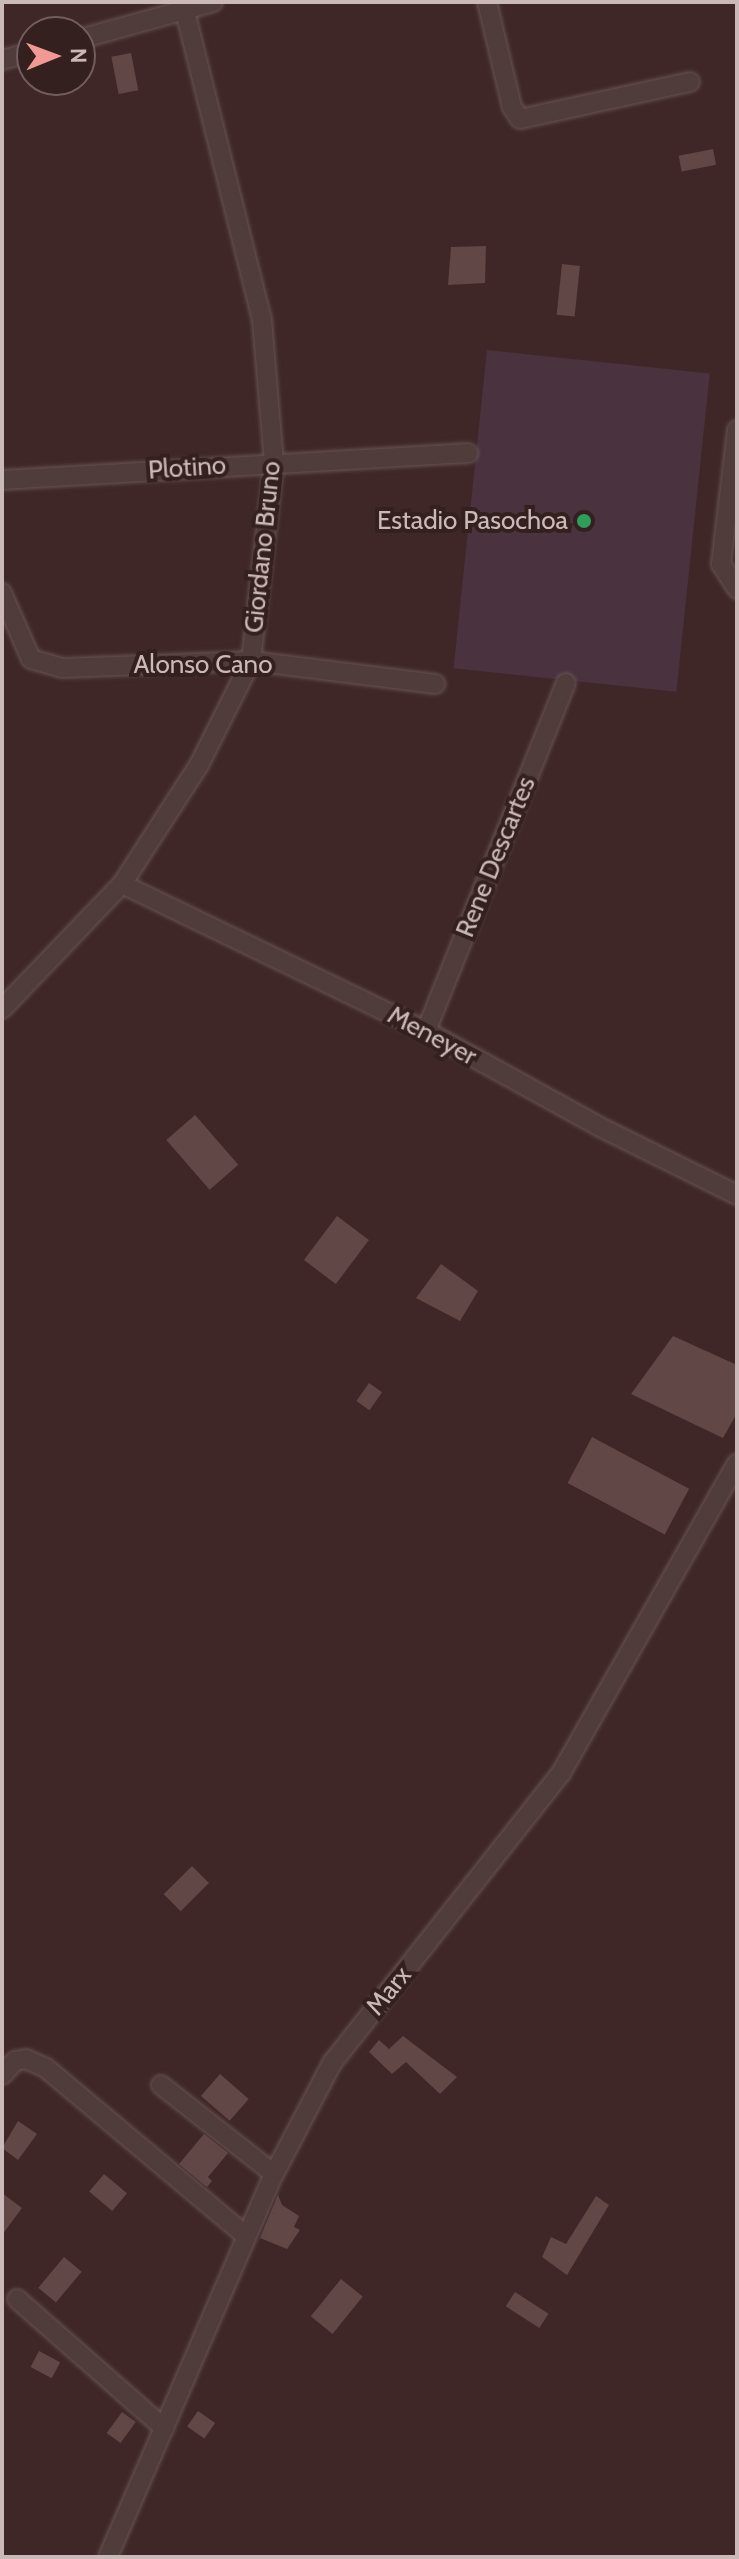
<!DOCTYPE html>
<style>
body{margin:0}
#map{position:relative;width:739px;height:2559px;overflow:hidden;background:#402727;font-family:Cabin,sans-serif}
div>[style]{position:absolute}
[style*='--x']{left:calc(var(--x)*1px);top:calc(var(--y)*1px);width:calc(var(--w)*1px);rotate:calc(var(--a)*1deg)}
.green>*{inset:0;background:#4a323f;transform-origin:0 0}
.building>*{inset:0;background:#614746;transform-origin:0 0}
.roads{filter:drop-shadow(0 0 2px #675453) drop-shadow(0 0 2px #675453)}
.street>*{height:18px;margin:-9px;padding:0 9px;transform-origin:9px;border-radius:9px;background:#503c3b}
.dots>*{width:22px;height:22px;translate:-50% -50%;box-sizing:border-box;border:4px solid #352020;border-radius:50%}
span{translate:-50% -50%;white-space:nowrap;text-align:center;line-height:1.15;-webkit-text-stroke:8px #352020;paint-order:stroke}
.street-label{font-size:26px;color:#cab9b8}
.poi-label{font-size:26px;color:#cab9b8}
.right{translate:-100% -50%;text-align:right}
.frame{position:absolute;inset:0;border:4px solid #cab9b8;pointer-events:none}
.north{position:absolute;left:16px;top:16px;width:80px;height:80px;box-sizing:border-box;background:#352020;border:2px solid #715d5d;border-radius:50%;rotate:89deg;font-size:22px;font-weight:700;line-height:32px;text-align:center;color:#cab9b8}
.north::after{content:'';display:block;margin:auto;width:28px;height:36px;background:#f39993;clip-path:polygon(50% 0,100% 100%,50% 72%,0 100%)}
</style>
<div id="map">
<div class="green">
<div style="left:487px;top:350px;width:224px;height:320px;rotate:6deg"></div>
</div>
<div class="building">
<div style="left:131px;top:53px;width:38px;height:20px;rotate:79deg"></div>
<div style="left:713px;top:149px;width:16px;height:35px;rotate:79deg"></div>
<div style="clip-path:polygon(486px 246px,485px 283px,448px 285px,451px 247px)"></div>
<div style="left:562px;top:264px;width:18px;height:51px;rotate:6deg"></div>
<div style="left:195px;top:1115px;width:66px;height:38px;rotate:49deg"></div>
<div style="left:337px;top:1216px;width:40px;height:55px;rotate:37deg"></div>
<div style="clip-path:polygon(441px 1264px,478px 1291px,460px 1321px,416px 1298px)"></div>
<div style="clip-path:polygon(673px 1336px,737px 1365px,737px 1413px,723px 1438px,631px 1394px)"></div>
<div style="left:369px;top:1383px;width:16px;height:22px;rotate:35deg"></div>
<div style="left:592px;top:1437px;width:110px;height:52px;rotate:28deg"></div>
<div style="left:192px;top:1866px;width:24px;height:40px;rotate:45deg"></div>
<div style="clip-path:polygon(403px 2036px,457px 2077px,440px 2094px,406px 2062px,392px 2074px,369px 2052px,379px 2040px,389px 2049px)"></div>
<div style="left:220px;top:2074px;width:38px;height:29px;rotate:41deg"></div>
<div style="clip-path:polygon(18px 2121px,37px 2134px,18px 2160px,2px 2148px)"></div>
<div style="clip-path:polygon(204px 2134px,228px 2153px,208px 2177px,212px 2181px,207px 2187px,179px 2164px)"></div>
<div style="left:104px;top:2174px;width:30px;height:23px;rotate:40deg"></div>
<div style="clip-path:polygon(2px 2193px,22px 2208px,2px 2235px)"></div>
<div style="clip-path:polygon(278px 2195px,282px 2205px,299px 2216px,294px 2227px,300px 2230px,287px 2249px,260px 2238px)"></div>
<div style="clip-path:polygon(596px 2196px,609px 2205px,567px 2275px,542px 2257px,551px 2237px,566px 2244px)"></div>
<div style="left:64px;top:2257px;width:23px;height:40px;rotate:40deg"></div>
<div style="left:341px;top:2279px;width:28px;height:48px;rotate:39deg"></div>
<div style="left:515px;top:2292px;width:40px;height:17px;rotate:33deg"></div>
<div style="left:39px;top:2351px;width:24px;height:18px;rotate:28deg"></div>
<div style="left:198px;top:2411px;width:21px;height:19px;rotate:35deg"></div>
<div style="left:122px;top:2412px;width:17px;height:26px;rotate:36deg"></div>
</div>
<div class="roads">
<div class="street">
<div style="--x:487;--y:2;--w:108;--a:76.6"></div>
<div style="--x:512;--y:107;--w:14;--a:56"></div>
<div style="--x:520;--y:119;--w:174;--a:-12.3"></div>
<div style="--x:80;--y:39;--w:138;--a:-15.5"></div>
<div style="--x:2;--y:60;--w:31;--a:-15"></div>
<div style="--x:737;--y:430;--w:135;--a:96.8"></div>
<div style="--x:721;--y:564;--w:30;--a:57"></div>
<div style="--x:2;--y:480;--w:467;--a:-3.3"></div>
<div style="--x:2;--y:593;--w:72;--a:66.3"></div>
<div style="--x:31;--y:659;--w:32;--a:16"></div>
<div style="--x:62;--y:668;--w:189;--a:-2.1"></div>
<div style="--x:251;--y:661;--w:186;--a:7.1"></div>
<div style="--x:122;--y:884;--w:338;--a:25.8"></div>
<div style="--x:426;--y:1031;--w:196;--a:28.9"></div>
<div style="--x:598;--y:1126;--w:155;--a:26.4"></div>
<div style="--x:2;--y:1009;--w:173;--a:-46.2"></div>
<div style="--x:122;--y:884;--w:142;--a:-57.1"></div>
<div style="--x:199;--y:765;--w:116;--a:-63.4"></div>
<div style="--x:251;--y:661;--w:199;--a:-83.4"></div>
<div style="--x:274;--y:463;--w:144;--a:-94.8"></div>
<div style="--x:262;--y:320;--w:318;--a:-104"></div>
<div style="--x:426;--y:1031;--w:375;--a:-68.1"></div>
<div style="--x:2;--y:2075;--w:19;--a:-47"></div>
<div style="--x:15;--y:2061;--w:11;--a:-10"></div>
<div style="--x:26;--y:2059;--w:22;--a:24"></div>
<div style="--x:46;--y:2068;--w:261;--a:40"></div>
<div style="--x:161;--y:2085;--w:144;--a:38.2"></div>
<div style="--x:17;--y:2299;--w:196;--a:41.3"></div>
<div style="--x:108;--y:2557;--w:417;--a:-66.6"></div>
<div style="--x:274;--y:2174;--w:125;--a:-62.4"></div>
<div style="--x:332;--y:2063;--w:370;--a:-51.7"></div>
<div style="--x:561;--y:1773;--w:356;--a:-60.4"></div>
</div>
</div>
<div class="dots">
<div style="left:584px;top:521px;background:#2e9e5b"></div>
</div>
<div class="street-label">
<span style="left:187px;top:468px;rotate:-4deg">Plotino</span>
<span style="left:263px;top:547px;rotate:-84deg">Giordano Bruno</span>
<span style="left:203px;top:665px">Alonso Cano</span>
<span style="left:496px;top:857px;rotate:-68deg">Rene Descartes</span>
<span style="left:432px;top:1036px;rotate:28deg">Meneyer</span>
<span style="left:389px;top:1991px;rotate:-51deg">Marx</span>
</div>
<div class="poi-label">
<span class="right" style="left:568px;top:521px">Estadio Pasochoa</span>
</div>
<div class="frame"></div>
<div class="north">N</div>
</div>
